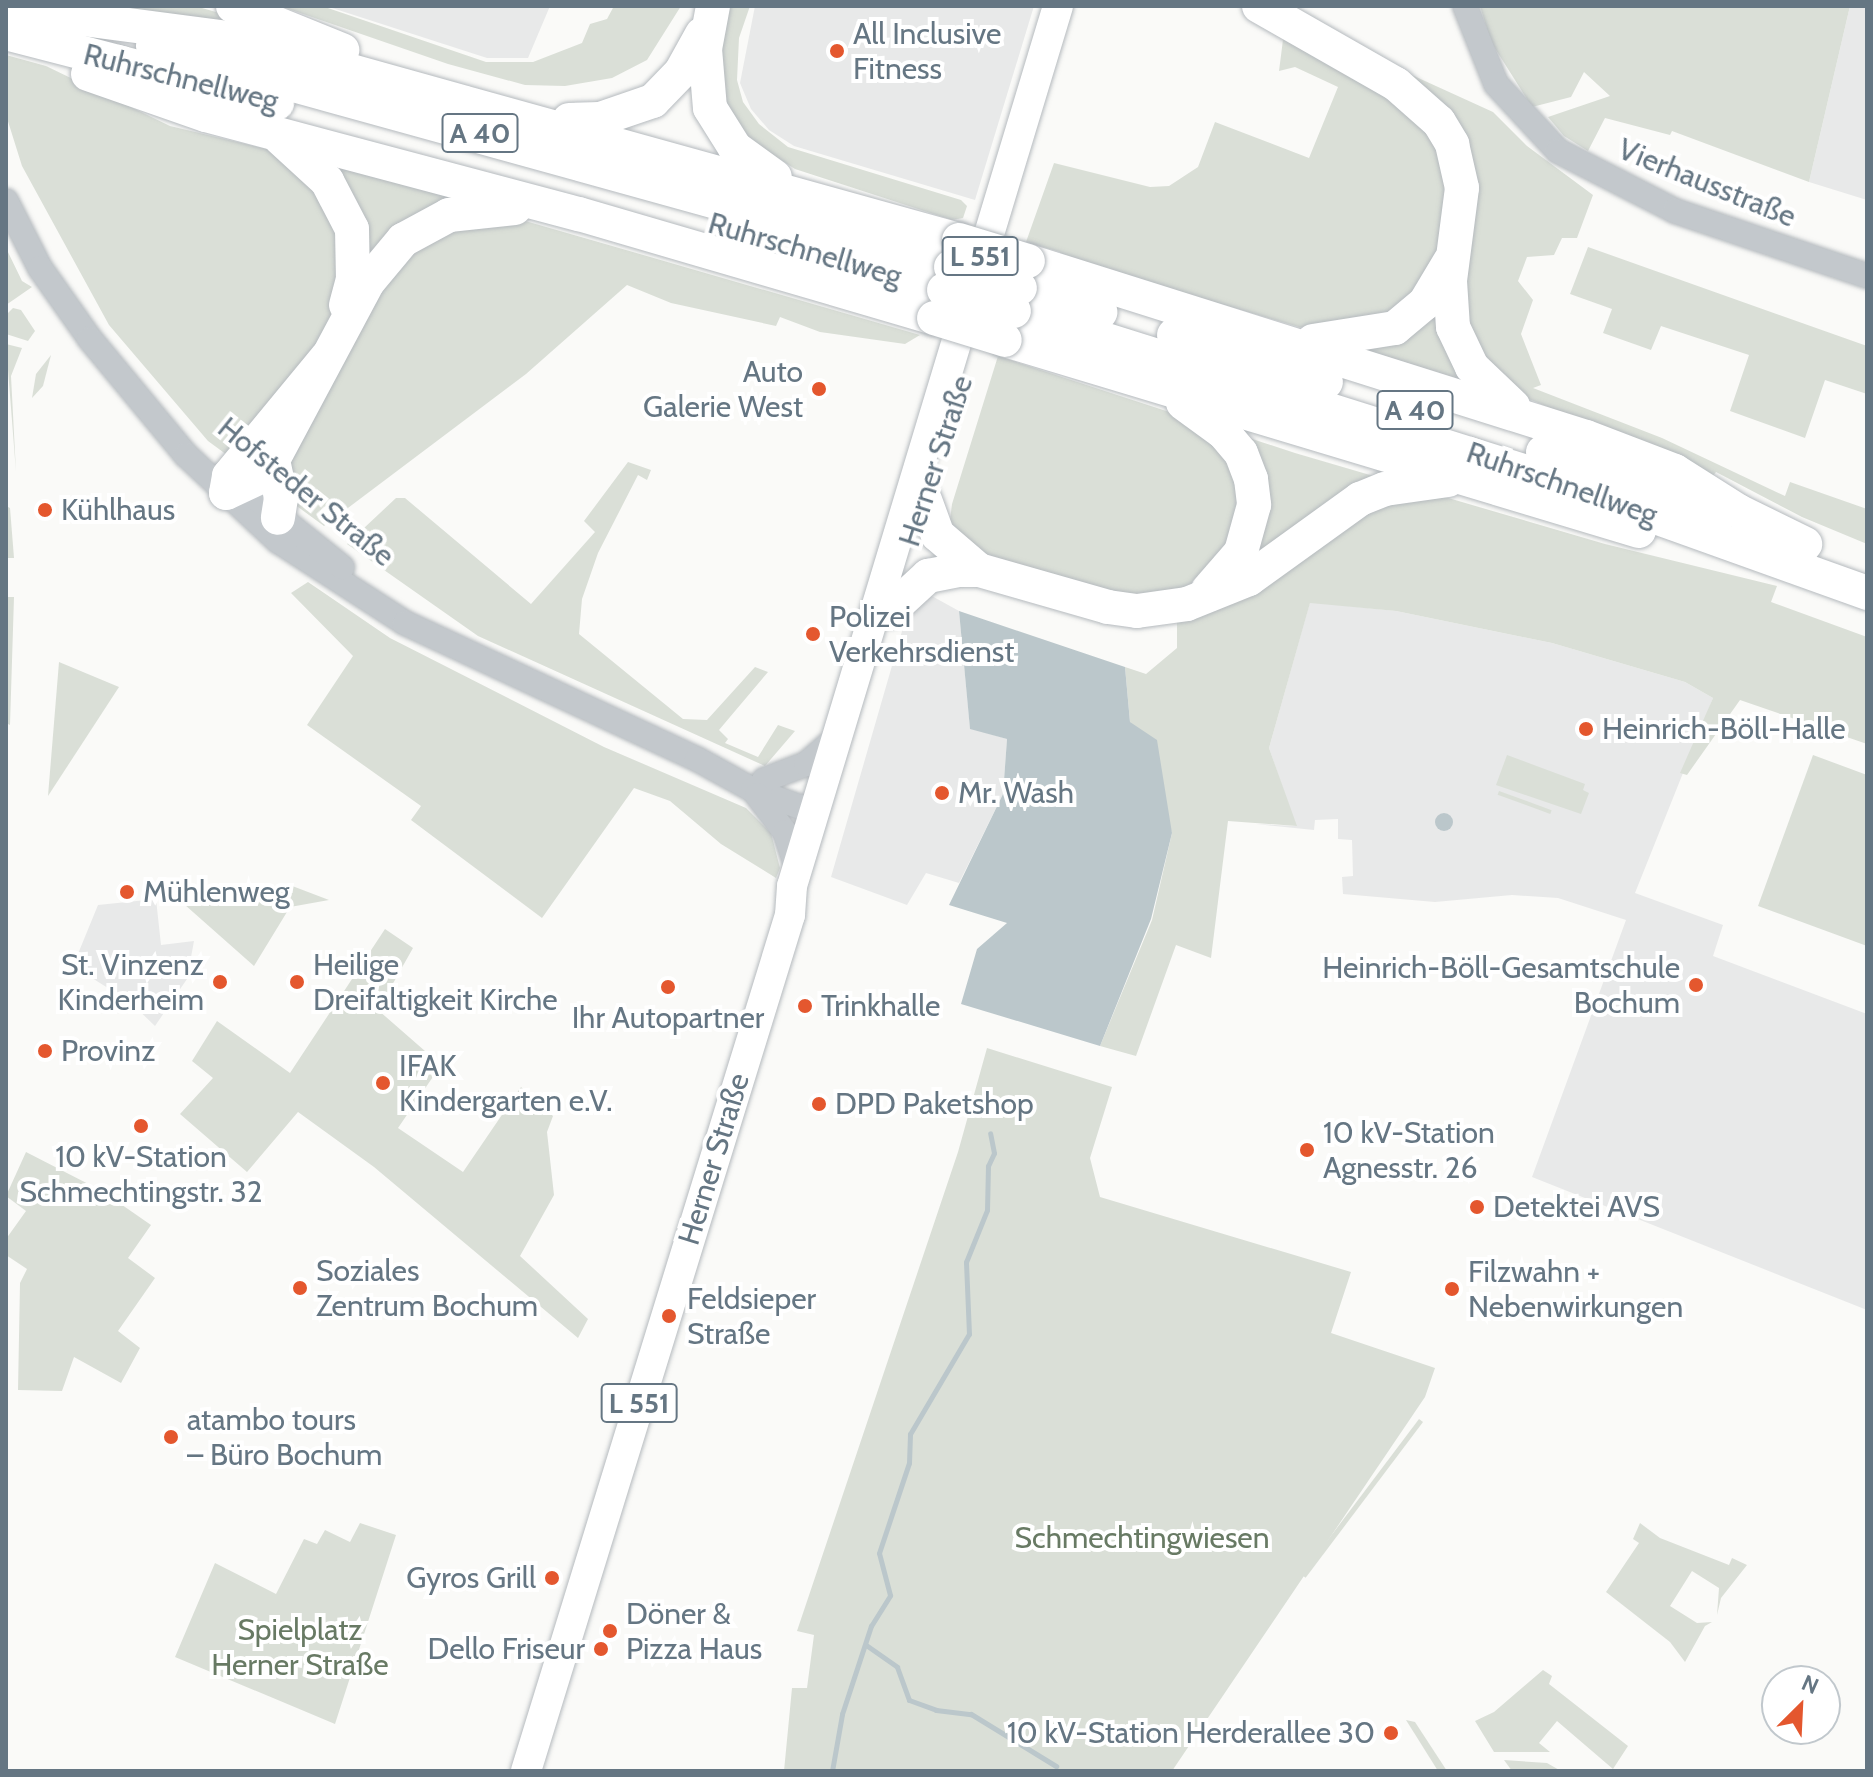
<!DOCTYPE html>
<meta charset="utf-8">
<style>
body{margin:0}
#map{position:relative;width:1873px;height:1777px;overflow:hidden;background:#fafaf8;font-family:Cabin,sans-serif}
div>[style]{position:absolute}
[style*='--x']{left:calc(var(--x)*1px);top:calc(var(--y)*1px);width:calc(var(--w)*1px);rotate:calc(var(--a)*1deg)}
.built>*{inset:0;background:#e8e9e9}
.green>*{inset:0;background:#dadfd7;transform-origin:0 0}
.water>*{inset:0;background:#bbc7cb}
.round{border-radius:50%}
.stream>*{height:5px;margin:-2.5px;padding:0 2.5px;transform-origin:2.5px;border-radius:2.5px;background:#bbc7cb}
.roads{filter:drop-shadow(0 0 2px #b5babe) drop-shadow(0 0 2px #b5babe)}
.minor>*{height:24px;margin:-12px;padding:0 12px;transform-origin:12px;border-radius:12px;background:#c3c8cc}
.major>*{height:30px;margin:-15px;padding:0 15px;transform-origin:15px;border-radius:15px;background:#fff}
.highway>*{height:34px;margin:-17px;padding:0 17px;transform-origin:17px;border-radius:17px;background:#fff}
.bridges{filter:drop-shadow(0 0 2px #b4b9bd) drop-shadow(0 0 2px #b4b9bd)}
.highway-bridge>*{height:34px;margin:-17px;padding:0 17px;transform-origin:17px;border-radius:17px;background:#fff}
.dots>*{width:22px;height:22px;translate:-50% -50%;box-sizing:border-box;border:4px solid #fff;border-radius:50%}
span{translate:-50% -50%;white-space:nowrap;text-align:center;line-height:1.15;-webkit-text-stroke:8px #fff;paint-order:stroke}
.shield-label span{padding:2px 6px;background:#fff;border:2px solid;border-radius:6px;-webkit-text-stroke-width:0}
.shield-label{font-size:28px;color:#657683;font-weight:700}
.poi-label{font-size:30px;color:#657683}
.left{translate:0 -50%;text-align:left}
.right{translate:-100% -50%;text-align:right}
.street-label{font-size:30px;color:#657683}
.park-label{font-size:30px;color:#687a64}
.frame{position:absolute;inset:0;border:8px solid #657683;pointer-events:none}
.north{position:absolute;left:1761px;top:1665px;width:80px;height:80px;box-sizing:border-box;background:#fff;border:2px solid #c1c8cd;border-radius:50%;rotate:24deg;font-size:22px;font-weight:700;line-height:32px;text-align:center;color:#657683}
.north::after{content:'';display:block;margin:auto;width:28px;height:36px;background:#e4572e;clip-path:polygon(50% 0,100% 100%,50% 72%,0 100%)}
</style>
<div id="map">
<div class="built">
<div style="clip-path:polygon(326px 6px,550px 6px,528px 58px,487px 58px)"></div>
<div style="clip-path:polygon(755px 6px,1034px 6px,975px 200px,794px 146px,769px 130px,751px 109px,740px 83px)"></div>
<div style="clip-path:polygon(1850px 6px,1867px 6px,1867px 200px,1809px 182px)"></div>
<div style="clip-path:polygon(913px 593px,930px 595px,959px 611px,970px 728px,1007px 739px,1003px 794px,959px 883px,926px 873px,907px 905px,831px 877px)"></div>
<div style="clip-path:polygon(1310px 602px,1396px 611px,1552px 643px,1685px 682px,1713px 698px,1635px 893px,1723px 925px,1713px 956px,1867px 1014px,1867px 1310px,1532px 1177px,1626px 920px,1558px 898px,1512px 895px,1435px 902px,1343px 894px,1342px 877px,1353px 876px,1352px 840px,1338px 839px,1338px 819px,1315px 820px,1314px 830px,1256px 824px,1296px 826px,1269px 748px)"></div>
<div style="clip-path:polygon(156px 899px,161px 945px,194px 941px,187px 979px,155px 1026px,130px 1002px,73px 966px,98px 905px)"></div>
</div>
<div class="green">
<div style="clip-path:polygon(101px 6px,195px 6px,261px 25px)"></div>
<div style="clip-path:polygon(280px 6px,322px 6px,486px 62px,533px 62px,582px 43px,590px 24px,607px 19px,614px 6px,681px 6px,647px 60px,612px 78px,565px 86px,525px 85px,448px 64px)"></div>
<div style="clip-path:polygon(727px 6px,750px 6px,739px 38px,737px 80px,743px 102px,759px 124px,788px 147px,961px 200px,967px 206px,963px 218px,952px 220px,795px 169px,742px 135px,715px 78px)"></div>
<div style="clip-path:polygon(1480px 6px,1850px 6px,1809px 182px,1672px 131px,1670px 135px,1605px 118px,1588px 151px,1564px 136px,1548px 117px,1610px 96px,1584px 72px,1571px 97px,1532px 107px,1491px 42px)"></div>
<div style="clip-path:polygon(1284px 32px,1426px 124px,1447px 165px,1440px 260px,1403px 313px,1334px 331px,1299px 327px,1060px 257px,1060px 252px,1026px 242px,1054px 163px,1150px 187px,1169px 186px,1198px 167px,1215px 122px,1309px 158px,1338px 87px,1295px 67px,1279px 71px)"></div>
<div style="clip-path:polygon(6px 55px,46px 66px,170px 126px,472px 198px,460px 202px,920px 335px,905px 344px,820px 332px,780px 317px,776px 326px,671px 303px,627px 285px,526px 374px,324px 526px,208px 441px,109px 325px,22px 166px,6px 115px)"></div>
<div style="clip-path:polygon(1403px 71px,1493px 112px,1527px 146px,1593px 195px,1577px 238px,1562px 238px,1554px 255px,1527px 257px,1518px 281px,1533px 300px,1521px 334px,1541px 385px,1533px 388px,1662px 438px,1785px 496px,1790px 482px,1867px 509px,1867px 544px,1802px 517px,1716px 472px,1713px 476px,1517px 394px,1460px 327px,1469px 225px)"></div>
<div style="clip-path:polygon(1588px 247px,1867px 346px,1867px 394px,1825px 380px,1805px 438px,1730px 411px,1749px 355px,1661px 326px,1651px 350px,1603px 333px,1612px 309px,1570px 294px)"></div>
<div style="clip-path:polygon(6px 248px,22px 281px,32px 287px,6px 305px)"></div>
<div style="clip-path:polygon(1438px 301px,1472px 383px,1359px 348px)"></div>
<div style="clip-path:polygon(13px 308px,21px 310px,35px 331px,28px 341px,6px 334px,6px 315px)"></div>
<div style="clip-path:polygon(6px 344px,22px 348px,11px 376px,16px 472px)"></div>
<div style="clip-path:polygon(51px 355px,43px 386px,32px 398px,36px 374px)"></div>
<div style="clip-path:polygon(998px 356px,1295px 453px,1605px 544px,1777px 586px,1771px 602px,1867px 637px,1867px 744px,1740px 700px,1687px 775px,1680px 773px,1713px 698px,1685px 682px,1552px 643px,1396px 611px,1310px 603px,1269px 748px,1297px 826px,1228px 821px,1211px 958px,1176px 945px,1136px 1056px,1100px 1046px,1152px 920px,1172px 833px,1130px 722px,1125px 667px,1146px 674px,1177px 648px,1177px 597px,1118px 600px,959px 545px,950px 520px,952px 504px)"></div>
<div style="clip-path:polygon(628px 462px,651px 470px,647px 480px,638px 475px,598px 553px,582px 599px,579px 634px,683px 719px,707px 720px,755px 667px,768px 672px,719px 730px,728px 739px,725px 743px,758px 757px,778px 725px,795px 731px,765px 766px,478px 636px,347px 544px,396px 498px,405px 498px,531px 604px,595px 532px,584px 521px)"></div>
<div style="clip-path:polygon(6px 506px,10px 508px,14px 558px,6px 558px)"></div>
<div style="clip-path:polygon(308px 582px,390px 638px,604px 747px,746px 808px,771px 833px,780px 868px,776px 878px,721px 844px,670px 801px,634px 788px,542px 918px,411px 820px,421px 806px,307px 725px,353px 656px,291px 593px)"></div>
<div style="clip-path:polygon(6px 586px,6px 597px,14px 597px,10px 725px,6px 723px)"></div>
<div style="clip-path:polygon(59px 662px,119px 687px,48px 796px)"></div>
<div style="clip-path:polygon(1507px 755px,1585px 784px,1583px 790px,1589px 793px,1581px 814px,1496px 785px)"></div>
<div style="clip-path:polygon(1813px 755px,1867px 775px,1867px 946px,1758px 906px)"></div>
<div style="left:1499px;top:791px;width:56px;height:4px;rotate:20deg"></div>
<div style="clip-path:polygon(287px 884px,329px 900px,290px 907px,254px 966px,176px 897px)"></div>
<div style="clip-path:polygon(385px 929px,413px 948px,378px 1010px,441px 1065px,398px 1128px,463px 1172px,521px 1087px,553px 1116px,547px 1132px,554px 1195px,520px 1256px,588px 1319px,578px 1338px,374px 1167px,298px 1112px,247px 1172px,180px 1114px,213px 1078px,192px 1061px,217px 1021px,290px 1073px)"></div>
<div style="clip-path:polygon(987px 1048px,1112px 1087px,1090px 1158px,1100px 1197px,1351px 1272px,1331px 1333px,1435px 1368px,1425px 1397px,1172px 1771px,784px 1771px,792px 1688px,807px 1688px,814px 1635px,797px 1631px,958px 1152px)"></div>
<div style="clip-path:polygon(26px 1152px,102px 1191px,151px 1225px,128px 1258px,155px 1278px,118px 1331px,140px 1348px,121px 1383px,74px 1357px,62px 1391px,18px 1390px,20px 1283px,27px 1269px,6px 1255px,6px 1239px,26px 1211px,6px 1196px)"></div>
<div style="left:1419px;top:1419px;width:5px;height:195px;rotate:37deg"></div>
<div style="clip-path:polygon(360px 1523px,396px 1535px,335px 1724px,175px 1657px,215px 1563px,276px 1594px,304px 1539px,317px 1544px,325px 1530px,350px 1542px)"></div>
<div style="clip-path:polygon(1640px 1523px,1660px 1538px,1729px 1565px,1732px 1558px,1747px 1565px,1721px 1598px,1717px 1615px,1719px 1588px,1692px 1571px,1670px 1606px,1697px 1623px,1712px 1622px,1705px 1626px,1685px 1662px,1670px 1642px,1606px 1592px,1639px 1543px,1633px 1539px)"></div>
<div style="clip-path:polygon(1543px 1670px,1552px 1676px,1549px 1684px,1628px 1746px,1613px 1769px,1557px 1721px,1539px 1743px,1550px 1752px,1494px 1752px,1475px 1721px,1494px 1712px)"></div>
<div style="clip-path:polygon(1406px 1720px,1415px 1722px,1447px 1771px,1438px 1771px)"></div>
<div style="clip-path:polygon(1504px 1760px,1547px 1763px,1561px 1771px,1512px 1771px)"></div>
</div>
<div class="water">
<div style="clip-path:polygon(959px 611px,1125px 667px,1130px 722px,1157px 740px,1172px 833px,1151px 919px,1100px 1046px,961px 1004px,977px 949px,1007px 923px,949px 905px,1003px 794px,1007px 739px,970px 729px)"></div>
<div class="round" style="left:1435px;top:813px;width:18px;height:18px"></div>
</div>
<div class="stream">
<div style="--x:866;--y:1645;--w:38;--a:35"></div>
<div style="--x:897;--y:1667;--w:35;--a:70"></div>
<div style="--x:909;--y:1700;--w:29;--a:20"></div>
<div style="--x:936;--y:1710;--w:35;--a:7"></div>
<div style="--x:971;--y:1714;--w:100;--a:31.5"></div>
<div style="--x:832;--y:1771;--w:58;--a:-80"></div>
<div style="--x:842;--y:1714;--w:93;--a:-71.8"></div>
<div style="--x:871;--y:1626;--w:36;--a:-58"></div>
<div style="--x:890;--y:1595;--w:43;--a:-104.7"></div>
<div style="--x:879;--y:1553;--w:95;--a:-71.6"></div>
<div style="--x:909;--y:1463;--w:29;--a:-88"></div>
<div style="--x:910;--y:1434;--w:116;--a:-59.5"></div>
<div style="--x:969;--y:1334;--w:72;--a:-92.4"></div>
<div style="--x:966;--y:1262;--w:56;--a:-68"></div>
<div style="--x:987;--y:1210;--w:44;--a:-88.7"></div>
<div style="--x:988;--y:1166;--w:14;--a:-65"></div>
<div style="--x:994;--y:1153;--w:20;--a:-101"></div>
</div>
<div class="roads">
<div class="minor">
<div style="--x:1465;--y:6;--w:84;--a:68.3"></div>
<div style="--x:1496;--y:84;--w:91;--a:47.2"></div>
<div style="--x:1558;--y:151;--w:131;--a:27.1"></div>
<div style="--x:1675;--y:211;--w:203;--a:18.7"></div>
<div style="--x:6;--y:201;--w:75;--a:63.1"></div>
<div style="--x:40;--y:268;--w:87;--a:54.8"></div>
<div style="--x:90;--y:339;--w:151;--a:50.4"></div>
<div style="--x:186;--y:455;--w:126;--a:43.1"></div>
<div style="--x:278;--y:541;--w:151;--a:32.8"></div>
<div style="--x:405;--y:623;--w:322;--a:25"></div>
<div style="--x:697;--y:759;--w:64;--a:29"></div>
<div style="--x:753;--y:790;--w:65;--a:19.8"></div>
<div style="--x:230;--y:477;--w:144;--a:38.8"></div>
<div style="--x:764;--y:780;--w:45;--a:-20.9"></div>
<div style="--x:806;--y:764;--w:41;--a:-41.1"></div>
<div style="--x:757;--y:795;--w:46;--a:52.9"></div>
<div style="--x:785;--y:832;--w:39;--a:72"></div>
</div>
<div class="major">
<div style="--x:526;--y:1771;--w:896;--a:-72.86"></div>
<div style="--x:790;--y:915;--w:29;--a:-86"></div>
<div style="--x:792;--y:886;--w:919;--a:-73.18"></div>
</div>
<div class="highway">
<div style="--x:233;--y:6;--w:118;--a:22"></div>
<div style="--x:713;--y:6;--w:44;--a:100.5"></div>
<div style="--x:705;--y:49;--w:59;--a:85.2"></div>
<div style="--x:710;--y:108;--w:47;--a:58"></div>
<div style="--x:735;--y:148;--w:49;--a:35.9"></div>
<div style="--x:1259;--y:6;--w:158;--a:29.7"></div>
<div style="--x:1396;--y:84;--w:57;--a:41.5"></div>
<div style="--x:1439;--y:122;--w:26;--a:59"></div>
<div style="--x:1452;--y:144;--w:45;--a:77.2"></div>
<div style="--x:1462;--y:188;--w:94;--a:97.4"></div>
<div style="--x:1450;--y:281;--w:46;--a:86.3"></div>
<div style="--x:1453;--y:327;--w:44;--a:64.6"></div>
<div style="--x:1472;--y:367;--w:57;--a:43.6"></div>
<div style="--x:7;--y:9;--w:231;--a:7.5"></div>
<div style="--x:236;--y:39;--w:750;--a:15.54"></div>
<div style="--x:6;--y:33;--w:280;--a:14.5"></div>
<div style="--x:153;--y:46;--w:828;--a:15.48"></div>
<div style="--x:88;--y:74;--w:125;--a:19.2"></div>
<div style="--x:206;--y:115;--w:386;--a:14.9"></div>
<div style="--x:579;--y:214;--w:370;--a:16.3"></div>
<div style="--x:569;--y:120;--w:31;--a:-2"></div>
<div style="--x:600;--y:119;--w:56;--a:-18.8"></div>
<div style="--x:653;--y:101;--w:40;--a:-46"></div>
<div style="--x:681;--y:72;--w:43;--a:-61.1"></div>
<div style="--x:280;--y:138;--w:64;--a:42.5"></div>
<div style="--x:327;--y:181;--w:54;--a:62.5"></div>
<div style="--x:352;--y:229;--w:50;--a:88.9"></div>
<div style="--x:353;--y:279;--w:27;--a:105"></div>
<div style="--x:836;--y:258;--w:113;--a:16.5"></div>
<div style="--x:1028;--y:261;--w:585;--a:17.51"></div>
<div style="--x:1586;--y:437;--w:95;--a:20.9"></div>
<div style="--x:1675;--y:471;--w:75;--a:32.4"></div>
<div style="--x:1738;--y:511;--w:75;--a:26.2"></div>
<div style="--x:1020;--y:288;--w:84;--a:16.7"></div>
<div style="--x:1014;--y:311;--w:564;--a:17.44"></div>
<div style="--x:1552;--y:480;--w:335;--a:19.7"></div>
<div style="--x:1174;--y:335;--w:159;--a:17.2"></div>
<div style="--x:1005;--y:340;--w:662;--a:16.77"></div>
<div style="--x:1313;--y:341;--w:83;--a:-9"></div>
<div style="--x:1395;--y:328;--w:39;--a:-40"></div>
<div style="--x:1425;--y:303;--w:49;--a:-59.2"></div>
<div style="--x:327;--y:357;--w:154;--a:129.5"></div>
<div style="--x:229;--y:476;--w:17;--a:100"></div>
<div style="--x:226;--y:493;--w:40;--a:-25"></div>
<div style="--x:262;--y:476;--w:19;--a:-55"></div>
<div style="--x:273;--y:460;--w:202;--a:-61.9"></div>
<div style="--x:368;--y:282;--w:55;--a:-50.2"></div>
<div style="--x:403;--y:240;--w:52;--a:-28.5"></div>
<div style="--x:449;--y:215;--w:66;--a:-6.1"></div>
<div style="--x:1183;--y:403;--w:51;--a:36.2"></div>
<div style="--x:1224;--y:433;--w:26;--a:50"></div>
<div style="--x:1241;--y:453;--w:28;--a:69"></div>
<div style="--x:1251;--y:479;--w:26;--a:83"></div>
<div style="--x:1254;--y:505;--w:49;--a:105.5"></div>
<div style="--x:1241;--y:552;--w:50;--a:131"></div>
<div style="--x:1543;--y:452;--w:187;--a:19"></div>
<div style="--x:273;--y:460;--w:39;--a:78"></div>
<div style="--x:281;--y:498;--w:20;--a:99"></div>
<div style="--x:925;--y:500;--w:37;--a:70"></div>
<div style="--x:938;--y:535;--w:54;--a:40.5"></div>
<div style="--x:890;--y:611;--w:52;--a:-42.6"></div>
<div style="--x:928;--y:576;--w:31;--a:-11"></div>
<div style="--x:958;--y:570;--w:21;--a:0"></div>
<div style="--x:979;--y:570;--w:134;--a:16"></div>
<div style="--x:1108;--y:607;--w:29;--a:8"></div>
<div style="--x:1137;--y:611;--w:50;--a:-8"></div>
<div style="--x:1187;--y:604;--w:67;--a:-22"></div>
<div style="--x:1249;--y:579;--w:137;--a:-35.8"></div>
<div style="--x:1360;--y:499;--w:27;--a:-22"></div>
<div style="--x:1385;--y:489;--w:64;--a:-8.1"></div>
</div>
</div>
<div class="bridges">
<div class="highway-bridge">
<div style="--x:959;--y:240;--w:72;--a:16.9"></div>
<div style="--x:951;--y:267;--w:72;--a:16.9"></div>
<div style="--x:944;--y:290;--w:73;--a:16.7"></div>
<div style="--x:934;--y:318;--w:74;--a:17.2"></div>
</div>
</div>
<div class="dots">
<div style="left:837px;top:51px;background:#e4572e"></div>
<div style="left:819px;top:389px;background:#e4572e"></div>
<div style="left:45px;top:510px;background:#e4572e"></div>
<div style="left:813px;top:634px;background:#e4572e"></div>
<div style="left:1586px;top:729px;background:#e4572e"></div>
<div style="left:942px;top:793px;background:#e4572e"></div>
<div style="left:127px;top:892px;background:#e4572e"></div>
<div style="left:220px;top:982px;background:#e4572e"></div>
<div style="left:297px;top:982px;background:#e4572e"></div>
<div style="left:1696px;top:985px;background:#e4572e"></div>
<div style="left:668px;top:987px;background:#e4572e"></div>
<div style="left:805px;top:1006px;background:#e4572e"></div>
<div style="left:45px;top:1051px;background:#e4572e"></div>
<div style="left:383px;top:1083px;background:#e4572e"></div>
<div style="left:819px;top:1104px;background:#e4572e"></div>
<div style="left:141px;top:1126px;background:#e4572e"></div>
<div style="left:1307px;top:1150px;background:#e4572e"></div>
<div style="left:1477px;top:1207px;background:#e4572e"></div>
<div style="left:300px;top:1288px;background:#e4572e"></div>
<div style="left:1452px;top:1289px;background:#e4572e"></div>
<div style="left:669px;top:1316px;background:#e4572e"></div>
<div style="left:171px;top:1437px;background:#e4572e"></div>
<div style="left:552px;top:1578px;background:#e4572e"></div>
<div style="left:610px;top:1631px;background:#e4572e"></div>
<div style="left:601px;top:1649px;background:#e4572e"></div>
<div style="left:1391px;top:1733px;background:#e4572e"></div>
</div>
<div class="shield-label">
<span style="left:480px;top:133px">A 40</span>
<span style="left:980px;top:256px">L 551</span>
<span style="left:1415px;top:410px">A 40</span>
<span style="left:639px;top:1403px">L 551</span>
</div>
<div class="poi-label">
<span class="left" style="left:853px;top:51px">All Inclusive<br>Fitness</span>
<span class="right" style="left:803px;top:389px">Auto<br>Galerie West</span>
<span class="left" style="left:61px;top:510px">Kühlhaus</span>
<span class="left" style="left:829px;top:634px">Polizei<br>Verkehrsdienst</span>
<span class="left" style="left:1602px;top:729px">Heinrich-Böll-Halle</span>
<span class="left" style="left:958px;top:793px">Mr. Wash</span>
<span class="left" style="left:143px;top:892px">Mühlenweg</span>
<span class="right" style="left:204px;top:982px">St. Vinzenz<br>Kinderheim</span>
<span class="left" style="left:313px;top:982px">Heilige<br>Dreifaltigkeit Kirche</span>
<span class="right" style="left:1680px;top:985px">Heinrich-Böll-Gesamtschule<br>Bochum</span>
<span class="left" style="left:821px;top:1006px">Trinkhalle</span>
<span style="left:668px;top:1018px">Ihr Autopartner</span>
<span class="left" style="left:61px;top:1051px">Provinz</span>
<span class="left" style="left:399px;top:1083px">IFAK<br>Kindergarten e.V.</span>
<span class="left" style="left:835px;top:1104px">DPD Paketshop</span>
<span class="left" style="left:1323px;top:1150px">10 kV-Station<br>Agnesstr. 26</span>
<span style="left:141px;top:1174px">10 kV-Station<br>Schmechtingstr. 32</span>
<span class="left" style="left:1493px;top:1207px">Detektei AVS</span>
<span class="left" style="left:316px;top:1288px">Soziales<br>Zentrum Bochum</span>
<span class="left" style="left:1468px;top:1289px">Filzwahn +<br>Nebenwirkungen</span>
<span class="left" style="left:687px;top:1316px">Feldsieper<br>Straße</span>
<span class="left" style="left:187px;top:1437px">atambo tours<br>– Büro Bochum</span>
<span class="right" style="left:536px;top:1578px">Gyros Grill</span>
<span class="left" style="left:626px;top:1631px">Döner &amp;<br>Pizza Haus</span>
<span class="right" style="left:585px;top:1649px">Dello Friseur</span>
<span class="right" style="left:1375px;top:1733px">10 kV-Station Herderallee 30</span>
</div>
<div class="street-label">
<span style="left:181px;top:78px;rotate:14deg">Ruhrschnellweg</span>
<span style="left:1707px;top:183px;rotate:22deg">Vierhausstraße</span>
<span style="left:805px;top:250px;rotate:16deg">Ruhrschnellweg</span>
<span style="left:936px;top:461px;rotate:-72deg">Herner Straße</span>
<span style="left:1562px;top:484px;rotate:19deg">Ruhrschnellweg</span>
<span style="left:306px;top:492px;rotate:39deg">Hofsteder Straße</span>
<span style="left:714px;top:1159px;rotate:-73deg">Herner Straße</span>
</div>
<div class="park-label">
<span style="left:1142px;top:1538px">Schmechtingwiesen</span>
<span style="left:300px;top:1647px">Spielplatz<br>Herner Straße</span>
</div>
<div class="frame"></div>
<div class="north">N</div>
</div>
